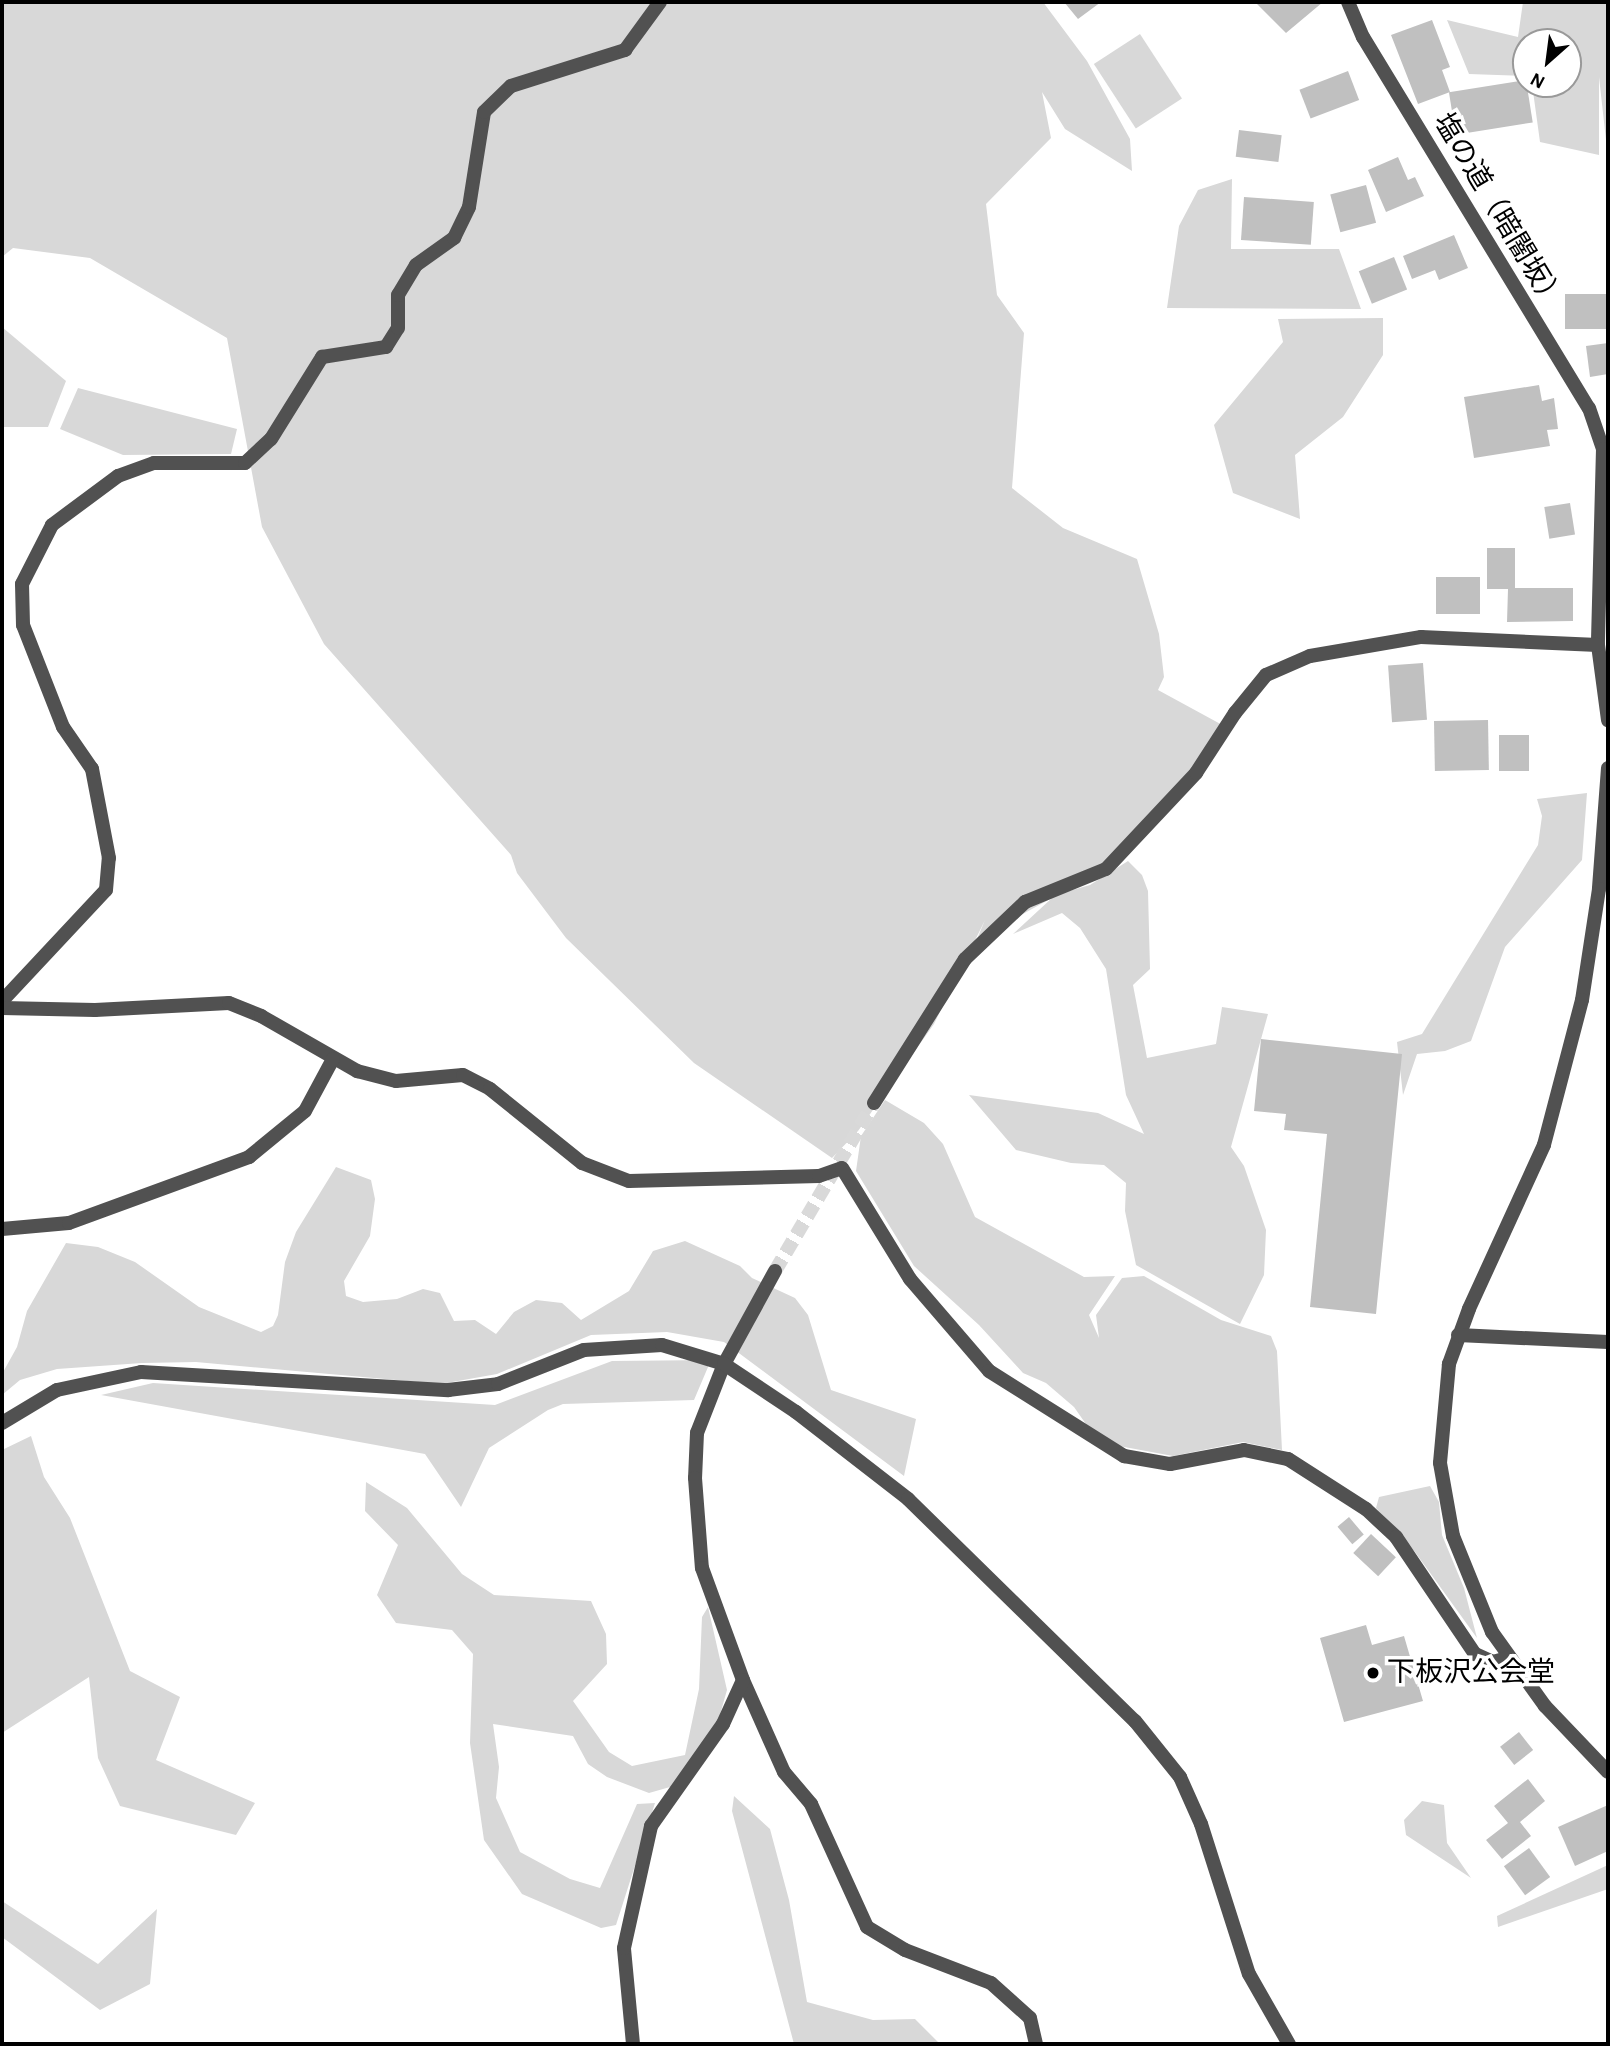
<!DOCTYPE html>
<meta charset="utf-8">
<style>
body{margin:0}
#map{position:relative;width:1610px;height:2046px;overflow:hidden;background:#fff;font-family:"Alegreya Sans","Noto Sans JP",sans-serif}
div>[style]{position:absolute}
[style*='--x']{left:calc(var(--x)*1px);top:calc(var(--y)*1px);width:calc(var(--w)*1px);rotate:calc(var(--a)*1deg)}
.green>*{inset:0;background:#d8d8d8;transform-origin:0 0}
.building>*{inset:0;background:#c0c0c0;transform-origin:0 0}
.minor-tunnel>*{height:14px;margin-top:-7px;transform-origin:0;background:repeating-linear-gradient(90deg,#d9d9d9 0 14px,transparent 0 21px)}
.minor>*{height:14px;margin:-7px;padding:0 7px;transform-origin:7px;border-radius:7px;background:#515151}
.dots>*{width:19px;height:19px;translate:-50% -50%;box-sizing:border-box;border:4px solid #fff;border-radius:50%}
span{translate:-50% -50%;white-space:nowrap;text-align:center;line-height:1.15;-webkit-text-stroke:7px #fff;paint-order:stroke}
.street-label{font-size:28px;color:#000}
.poi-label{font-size:28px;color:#000}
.left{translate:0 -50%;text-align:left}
.frame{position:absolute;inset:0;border:4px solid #000;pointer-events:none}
.north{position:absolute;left:1512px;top:28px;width:70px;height:70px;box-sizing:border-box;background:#fff;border:2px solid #999;border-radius:50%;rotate:208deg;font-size:19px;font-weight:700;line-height:28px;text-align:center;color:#000}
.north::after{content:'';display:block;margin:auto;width:24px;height:32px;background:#000;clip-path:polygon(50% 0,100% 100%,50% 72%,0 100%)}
</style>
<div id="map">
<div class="green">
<div style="clip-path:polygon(2px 2px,1043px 2px,1087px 61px,1130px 139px,1132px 171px,1065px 129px,1042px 92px,1051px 138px,986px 204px,997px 295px,1024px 333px,1012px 488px,1063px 528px,1137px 559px,1159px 634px,1164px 677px,1158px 690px,1226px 727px,1192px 775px,1103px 870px,1062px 893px,1090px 885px,1128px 861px,1142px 875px,1148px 891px,1150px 969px,1133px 985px,1147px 1058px,1216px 1044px,1222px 1007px,1268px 1014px,1231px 1147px,1244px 1166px,1266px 1230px,1264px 1275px,1240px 1324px,1136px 1265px,1125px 1211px,1126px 1183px,1104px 1165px,1071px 1163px,1016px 1150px,969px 1095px,1098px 1113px,1144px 1134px,1126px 1095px,1106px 969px,1080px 928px,1062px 913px,1013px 934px,1052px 898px,977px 939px,985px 920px,934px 1024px,858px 1131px,832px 1158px,694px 1063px,566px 938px,517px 873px,511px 855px,324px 644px,262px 527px,227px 338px,90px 258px,13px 248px,2px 257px)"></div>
<div style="clip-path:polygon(1523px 2px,1608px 2px,1608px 158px,1599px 77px,1599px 155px,1540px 142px,1532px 84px,1568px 84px,1568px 42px,1526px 42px,1526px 76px,1469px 74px,1447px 20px,1518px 37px)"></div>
<div style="left:1140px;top:34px;width:77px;height:55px;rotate:57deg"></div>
<div style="clip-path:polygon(1232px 179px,1231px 249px,1339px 249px,1361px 309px,1167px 308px,1179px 226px,1198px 190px)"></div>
<div style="clip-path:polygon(1383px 318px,1383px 355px,1343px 417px,1295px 455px,1300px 519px,1233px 493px,1214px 425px,1283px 342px,1278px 319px)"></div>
<div style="clip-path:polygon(2px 327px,66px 381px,48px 427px,2px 427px)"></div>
<div style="clip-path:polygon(78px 388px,237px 429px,231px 454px,123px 455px,60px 429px)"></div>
<div style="clip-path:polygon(1587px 793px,1582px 860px,1505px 947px,1471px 1041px,1445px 1051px,1417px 1054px,1403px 1095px,1397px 1042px,1422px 1034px,1538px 845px,1542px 816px,1537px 799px)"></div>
<div style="clip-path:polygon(885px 1100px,924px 1123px,943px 1144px,975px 1217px,1084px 1277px,1115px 1276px,1089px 1315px,1099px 1338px,1096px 1315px,1122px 1278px,1144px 1276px,1221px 1320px,1271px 1336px,1277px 1351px,1282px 1450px,1243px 1442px,1173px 1456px,1119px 1446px,1088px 1427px,1074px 1407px,1046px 1383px,1023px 1373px,979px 1325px,914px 1266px,856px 1171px,861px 1136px)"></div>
<div style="clip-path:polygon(336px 1167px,371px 1180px,375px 1199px,370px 1236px,344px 1281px,346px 1296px,363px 1302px,397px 1299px,423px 1289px,440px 1293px,454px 1321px,475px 1320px,496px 1334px,514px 1312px,536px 1300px,562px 1303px,581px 1320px,629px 1291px,653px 1251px,685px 1241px,740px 1266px,752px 1278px,795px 1298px,808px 1315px,831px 1390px,916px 1419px,904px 1476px,724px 1342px,667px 1332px,591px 1335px,497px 1374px,441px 1384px,196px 1362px,142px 1363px,57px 1369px,20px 1380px,2px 1395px,2px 1374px,17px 1347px,27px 1311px,66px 1243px,98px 1247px,135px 1262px,199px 1307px,261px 1332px,273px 1326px,278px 1315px,285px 1262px,296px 1232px)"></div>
<div style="clip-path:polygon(711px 1360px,694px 1400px,563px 1404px,548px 1410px,489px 1448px,461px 1507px,425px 1454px,101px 1395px,153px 1383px,495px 1405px,612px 1361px)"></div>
<div style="clip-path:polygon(31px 1436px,44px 1477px,70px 1518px,130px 1671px,180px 1697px,156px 1760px,255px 1803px,236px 1835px,120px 1806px,98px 1758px,89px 1677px,2px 1733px,2px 1450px)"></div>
<div style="clip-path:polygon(366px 1482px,407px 1508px,462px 1574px,494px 1595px,591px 1601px,606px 1634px,607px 1664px,573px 1701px,609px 1752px,632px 1766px,685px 1755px,699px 1689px,702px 1617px,708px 1607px,727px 1690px,719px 1718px,677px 1785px,649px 1793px,607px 1777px,588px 1764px,573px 1736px,493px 1724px,499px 1767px,496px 1798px,520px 1852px,570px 1879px,600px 1888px,637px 1804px,655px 1803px,616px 1925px,601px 1928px,522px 1894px,484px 1840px,470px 1743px,473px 1654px,452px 1630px,396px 1623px,377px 1595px,398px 1545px,365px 1511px)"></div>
<div style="clip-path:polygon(1430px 1486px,1439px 1502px,1442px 1535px,1464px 1588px,1477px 1638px,1415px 1552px,1376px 1508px,1379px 1497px)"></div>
<div style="clip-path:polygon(734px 1796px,770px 1829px,789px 1900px,807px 2002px,873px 2020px,915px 2019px,940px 2044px,794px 2044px,732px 1811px)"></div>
<div style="clip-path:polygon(1422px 1801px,1444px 1805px,1447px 1843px,1471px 1878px,1406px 1835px,1404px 1820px)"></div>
<div style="clip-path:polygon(1608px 1865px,1608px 1889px,1498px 1927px,1497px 1916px)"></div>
<div style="clip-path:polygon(2px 1901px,98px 1964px,157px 1909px,150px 1984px,100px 2010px,2px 1937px)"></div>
</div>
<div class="building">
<div style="clip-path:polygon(1064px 2px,1101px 2px,1078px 19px)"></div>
<div style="clip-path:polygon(1255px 2px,1323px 2px,1286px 33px)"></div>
<div style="clip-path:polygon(1432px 20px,1450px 67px,1442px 70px,1450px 92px,1418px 104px,1391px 35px)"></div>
<div style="left:1348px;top:71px;width:31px;height:52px;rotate:69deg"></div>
<div style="left:1526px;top:80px;width:43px;height:78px;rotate:81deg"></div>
<div style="left:1239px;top:130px;width:43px;height:27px;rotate:7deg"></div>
<div style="clip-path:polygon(1398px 157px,1408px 180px,1415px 177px,1424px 196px,1386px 212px,1368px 170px)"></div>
<div style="left:1366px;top:185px;width:39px;height:37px;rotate:75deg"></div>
<div style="left:1244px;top:197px;width:70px;height:43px;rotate:4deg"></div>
<div style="clip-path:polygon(1454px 235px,1468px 268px,1439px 280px,1435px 270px,1412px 279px,1403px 256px)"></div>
<div style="left:1394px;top:257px;width:35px;height:38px;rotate:68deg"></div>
<div style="left:1565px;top:294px;width:43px;height:35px"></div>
<div style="clip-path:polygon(1608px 343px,1608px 374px,1590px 377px,1586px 346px)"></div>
<div style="clip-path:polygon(1539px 385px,1542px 401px,1554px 398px,1558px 429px,1547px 430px,1550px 446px,1474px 458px,1464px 397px)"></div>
<div style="left:1570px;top:503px;width:32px;height:26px;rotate:81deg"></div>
<div style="clip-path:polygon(1487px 548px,1515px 548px,1515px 588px,1573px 588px,1573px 621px,1507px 622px,1508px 589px,1487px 589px)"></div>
<div style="left:1480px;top:577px;width:37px;height:44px;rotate:90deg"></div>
<div style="left:1423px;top:663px;width:57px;height:35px;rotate:86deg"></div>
<div style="left:1488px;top:720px;width:50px;height:54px;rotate:89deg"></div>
<div style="left:1499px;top:735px;width:30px;height:36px"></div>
<div style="clip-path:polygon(1261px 1039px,1402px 1054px,1376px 1314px,1310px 1307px,1327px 1134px,1284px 1130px,1286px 1114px,1254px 1111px)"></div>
<div style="left:1349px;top:1517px;width:23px;height:15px;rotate:50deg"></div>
<div style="left:1371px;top:1534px;width:34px;height:26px;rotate:43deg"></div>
<div style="clip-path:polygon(1366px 1625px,1372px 1645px,1404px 1636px,1423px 1701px,1344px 1722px,1320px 1638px)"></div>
<div style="left:1519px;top:1732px;width:23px;height:24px;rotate:52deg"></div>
<div style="clip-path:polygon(1528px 1779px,1545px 1801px,1520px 1822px,1531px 1836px,1502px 1859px,1486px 1840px,1508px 1823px,1494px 1806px)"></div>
<div style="clip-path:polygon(1608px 1805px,1608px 1851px,1575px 1866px,1558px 1827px)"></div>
<div style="left:1529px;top:1848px;width:36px;height:31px;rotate:54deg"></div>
</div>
<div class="minor-tunnel">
<div style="--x:775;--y:1271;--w:195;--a:-59.5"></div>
</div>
<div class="minor">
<div style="--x:1348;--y:2;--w:38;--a:67"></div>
<div style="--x:1363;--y:37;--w:434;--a:58.7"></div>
<div style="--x:1589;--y:408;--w:43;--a:71.1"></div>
<div style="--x:1603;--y:449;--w:196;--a:91.5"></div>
<div style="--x:1598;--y:645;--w:76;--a:82.4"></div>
<div style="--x:1608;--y:768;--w:121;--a:94.3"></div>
<div style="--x:1599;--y:889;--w:112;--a:98.7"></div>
<div style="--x:1582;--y:1000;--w:150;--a:104.7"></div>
<div style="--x:1544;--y:1145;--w:180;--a:114.6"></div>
<div style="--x:1469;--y:1309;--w:59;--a:110"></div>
<div style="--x:1449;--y:1364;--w:99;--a:95.2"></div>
<div style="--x:1440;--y:1463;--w:74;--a:79.9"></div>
<div style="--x:1453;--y:1536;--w:104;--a:67.9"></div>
<div style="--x:1492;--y:1632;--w:91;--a:54.4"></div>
<div style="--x:1545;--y:1706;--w:91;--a:46.3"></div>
<div style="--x:2;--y:1001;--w:152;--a:-46.9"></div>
<div style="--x:106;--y:890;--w:32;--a:-85"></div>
<div style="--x:109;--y:858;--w:91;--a:-100.8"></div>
<div style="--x:92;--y:769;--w:51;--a:-124.6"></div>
<div style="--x:63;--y:727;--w:110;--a:-111.4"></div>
<div style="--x:23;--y:625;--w:41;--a:-91.4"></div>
<div style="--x:22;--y:584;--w:66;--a:-63"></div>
<div style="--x:52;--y:525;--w:82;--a:-36.6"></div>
<div style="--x:118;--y:476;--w:38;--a:-20"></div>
<div style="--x:154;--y:463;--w:91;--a:0"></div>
<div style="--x:245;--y:463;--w:35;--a:-43"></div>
<div style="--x:271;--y:439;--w:97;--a:-58.1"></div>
<div style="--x:322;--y:357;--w:65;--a:-8.9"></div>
<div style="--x:386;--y:347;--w:22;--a:-58"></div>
<div style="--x:398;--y:328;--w:33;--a:-90"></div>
<div style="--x:398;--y:295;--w:35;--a:-59"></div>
<div style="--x:416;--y:265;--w:47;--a:-35.4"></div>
<div style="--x:454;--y:238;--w:34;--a:-64"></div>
<div style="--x:469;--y:207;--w:96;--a:-81"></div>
<div style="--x:484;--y:112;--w:37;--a:-44"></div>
<div style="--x:511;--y:86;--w:120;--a:-17.5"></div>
<div style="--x:625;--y:50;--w:59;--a:-53.9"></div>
<div style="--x:2;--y:1008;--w:93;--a:1.2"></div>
<div style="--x:95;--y:1010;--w:134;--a:-3"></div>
<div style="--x:229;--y:1003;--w:35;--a:22"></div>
<div style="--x:261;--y:1016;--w:111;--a:29.8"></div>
<div style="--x:357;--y:1071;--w:40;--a:14.4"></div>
<div style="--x:396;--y:1081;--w:67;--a:-5.1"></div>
<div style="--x:463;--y:1075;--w:30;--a:27"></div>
<div style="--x:490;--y:1089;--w:118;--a:38.8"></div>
<div style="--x:582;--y:1163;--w:50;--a:21"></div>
<div style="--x:629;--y:1181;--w:190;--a:-1.5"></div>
<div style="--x:819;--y:1176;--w:24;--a:-19"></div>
<div style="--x:842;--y:1168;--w:130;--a:58.5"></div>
<div style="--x:910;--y:1279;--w:121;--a:49.3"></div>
<div style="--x:989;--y:1371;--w:160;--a:32.2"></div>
<div style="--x:1124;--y:1456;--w:47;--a:9.9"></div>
<div style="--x:1170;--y:1464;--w:75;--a:-10.7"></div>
<div style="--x:1244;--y:1450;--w:45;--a:11.6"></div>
<div style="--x:1288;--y:1459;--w:93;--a:32.7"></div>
<div style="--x:1366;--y:1509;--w:41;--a:43"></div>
<div style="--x:1396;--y:1537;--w:141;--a:56"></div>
<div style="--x:1475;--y:1654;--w:20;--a:24"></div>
<div style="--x:1493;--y:1662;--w:15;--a:-16"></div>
<div style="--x:874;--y:1103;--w:170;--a:-57.7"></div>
<div style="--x:965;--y:959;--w:83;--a:-43.5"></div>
<div style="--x:1025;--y:902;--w:87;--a:-22.2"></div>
<div style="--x:1106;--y:869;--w:132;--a:-46.8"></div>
<div style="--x:1196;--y:773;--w:72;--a:-57"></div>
<div style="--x:1235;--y:713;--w:49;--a:-50.8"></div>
<div style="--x:1266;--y:675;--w:48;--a:-23.4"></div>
<div style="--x:1310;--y:656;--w:113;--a:-9.7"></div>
<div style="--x:1421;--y:637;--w:177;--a:2.6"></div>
<div style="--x:2;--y:1229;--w:67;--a:-5.1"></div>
<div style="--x:69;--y:1223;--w:192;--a:-20.1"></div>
<div style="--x:249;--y:1157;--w:72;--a:-39.4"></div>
<div style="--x:305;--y:1111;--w:59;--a:-61.7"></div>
<div style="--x:775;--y:1271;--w:106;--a:118.7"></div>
<div style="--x:724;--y:1364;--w:74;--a:111.4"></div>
<div style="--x:697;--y:1433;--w:45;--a:92.5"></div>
<div style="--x:695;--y:1478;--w:90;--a:85.6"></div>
<div style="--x:702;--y:1568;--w:119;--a:69.9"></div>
<div style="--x:743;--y:1680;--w:101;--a:66"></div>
<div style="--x:784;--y:1772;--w:42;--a:49.8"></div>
<div style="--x:811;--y:1804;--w:135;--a:65.5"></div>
<div style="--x:867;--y:1927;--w:44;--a:31.2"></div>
<div style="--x:905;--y:1950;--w:92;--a:21"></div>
<div style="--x:991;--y:1983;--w:52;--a:41.9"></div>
<div style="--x:1030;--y:2018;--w:27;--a:77"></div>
<div style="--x:1458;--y:1335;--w:150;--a:2.7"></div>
<div style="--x:2;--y:1423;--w:64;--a:-31"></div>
<div style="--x:57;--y:1390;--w:86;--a:-12.1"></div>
<div style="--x:141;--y:1372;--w:308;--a:3.4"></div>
<div style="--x:448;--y:1390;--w:50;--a:-6.8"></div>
<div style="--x:498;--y:1384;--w:92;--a:-21.6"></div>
<div style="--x:584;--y:1350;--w:78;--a:-3.7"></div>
<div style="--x:662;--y:1345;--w:65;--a:17"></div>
<div style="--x:724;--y:1364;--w:87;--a:33.7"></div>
<div style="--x:796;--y:1412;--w:142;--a:37.8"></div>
<div style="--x:908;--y:1499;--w:318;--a:44.4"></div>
<div style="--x:1135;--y:1721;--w:72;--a:51.2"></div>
<div style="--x:1180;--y:1777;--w:51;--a:65.9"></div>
<div style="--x:1201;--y:1824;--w:157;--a:72.3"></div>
<div style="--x:1249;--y:1974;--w:81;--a:60.3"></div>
<div style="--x:633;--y:2044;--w:96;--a:-95.4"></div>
<div style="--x:624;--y:1948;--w:125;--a:-77.5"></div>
<div style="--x:651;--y:1826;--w:125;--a:-54.8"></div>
<div style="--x:723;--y:1724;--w:48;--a:-65.6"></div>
</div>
<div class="dots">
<div style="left:1373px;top:1673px;background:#000"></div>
</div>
<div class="street-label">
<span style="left:1498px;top:212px;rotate:59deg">塩の道（暗闇坂）</span>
</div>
<div class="poi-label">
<span class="left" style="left:1387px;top:1673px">下板沢公会堂</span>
</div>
<div class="frame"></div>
<div class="north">N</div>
</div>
